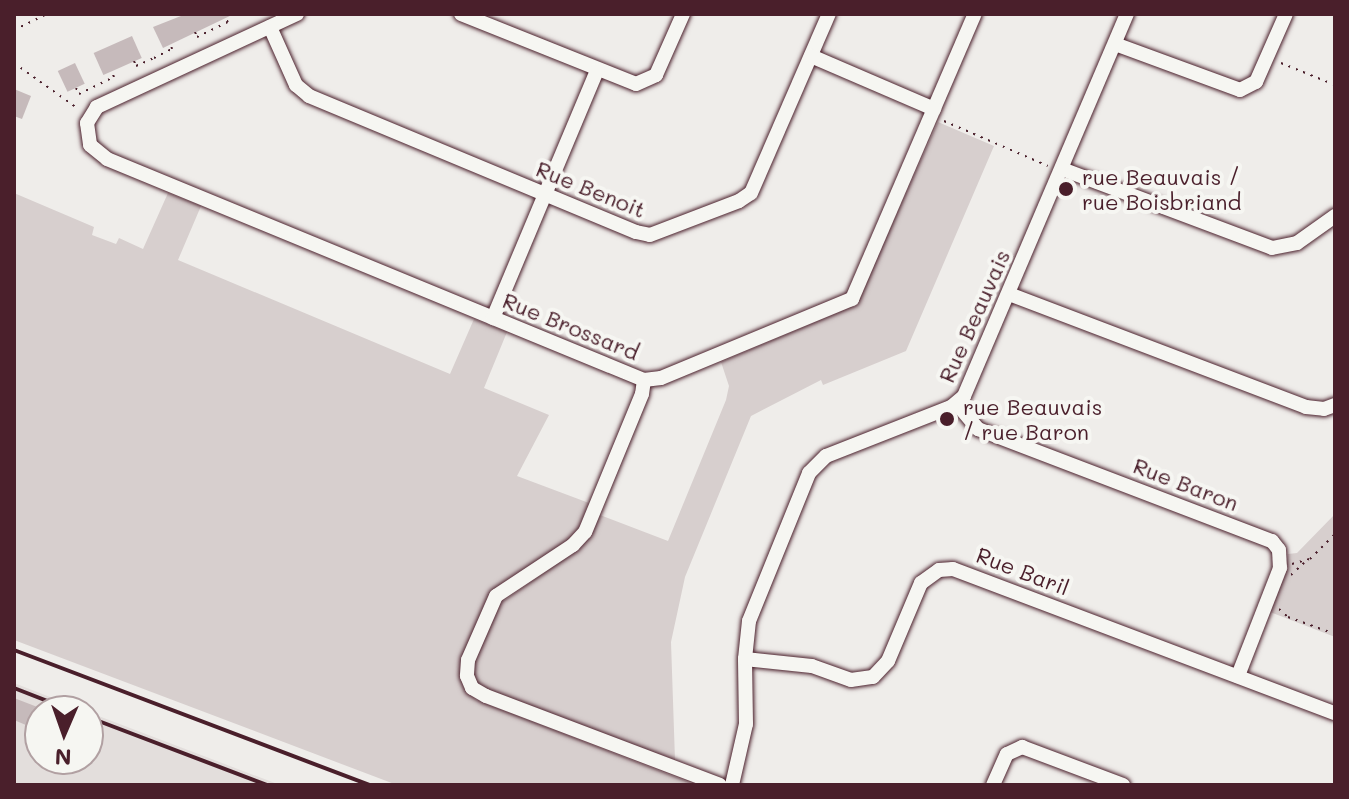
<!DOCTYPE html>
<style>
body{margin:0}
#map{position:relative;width:1349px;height:799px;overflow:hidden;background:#efedea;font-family:Mali,sans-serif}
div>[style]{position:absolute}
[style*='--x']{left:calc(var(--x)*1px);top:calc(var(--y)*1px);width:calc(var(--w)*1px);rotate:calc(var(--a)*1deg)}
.built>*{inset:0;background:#e3dedc}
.green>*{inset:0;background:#d7cfce}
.building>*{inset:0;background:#c6babb;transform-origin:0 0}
.path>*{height:2px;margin-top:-1px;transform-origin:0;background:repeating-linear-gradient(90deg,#4a1f2b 0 2px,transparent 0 8px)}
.roads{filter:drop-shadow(0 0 2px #4a1f2b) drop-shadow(0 0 2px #4a1f2b)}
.minor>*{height:14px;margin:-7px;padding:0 7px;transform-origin:7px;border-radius:7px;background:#f6f6f2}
.rail>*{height:4px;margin:-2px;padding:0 2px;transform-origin:2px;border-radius:2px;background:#4a1f2b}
.dots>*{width:22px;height:22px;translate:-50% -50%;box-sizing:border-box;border:4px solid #f6f6f2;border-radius:50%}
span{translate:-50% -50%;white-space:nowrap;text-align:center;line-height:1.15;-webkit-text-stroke:8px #f6f6f2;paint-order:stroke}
.poi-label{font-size:22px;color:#4a1f2b}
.left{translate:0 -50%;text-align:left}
.street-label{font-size:22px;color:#4a1f2b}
.frame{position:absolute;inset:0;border:16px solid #4a1f2b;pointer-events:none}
.north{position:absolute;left:24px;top:695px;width:80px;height:80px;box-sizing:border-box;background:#f6f6f2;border:2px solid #b1a0a2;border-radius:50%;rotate:182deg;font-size:22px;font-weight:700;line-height:32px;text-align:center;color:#4a1f2b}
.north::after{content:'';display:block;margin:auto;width:28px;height:36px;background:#4a1f2b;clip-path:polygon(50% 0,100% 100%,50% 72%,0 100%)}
</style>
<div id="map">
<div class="built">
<div style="clip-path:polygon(14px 683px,86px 711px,40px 711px,40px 759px,88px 759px,88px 712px,280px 785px,14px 785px)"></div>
</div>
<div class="green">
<div style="clip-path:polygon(938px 122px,994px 146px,906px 351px,823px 385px,821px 380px,751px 416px,685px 577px,671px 642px,675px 760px,484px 690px,476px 683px,473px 666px,498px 605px,580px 548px,600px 515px,668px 541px,726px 400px,729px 386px,721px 362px,856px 305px)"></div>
<div style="clip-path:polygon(14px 193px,94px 227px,92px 235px,116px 244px,119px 238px,143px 249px,168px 193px,201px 206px,178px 260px,450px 374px,474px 319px,507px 332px,484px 388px,549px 415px,517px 476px,589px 503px,578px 530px,563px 545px,490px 593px,460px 664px,463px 686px,476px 700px,696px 785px,397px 785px,14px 640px)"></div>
<div style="clip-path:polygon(1335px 514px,1335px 637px,1270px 612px,1286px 572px,1288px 554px,1297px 553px)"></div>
</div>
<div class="building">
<div style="clip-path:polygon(186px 14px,234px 14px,163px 48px,153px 27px)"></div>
<div style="left:132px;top:36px;width:24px;height:42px;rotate:66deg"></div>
<div style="left:75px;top:63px;width:23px;height:19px;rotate:65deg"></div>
<div style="clip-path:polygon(14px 89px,31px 96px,22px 119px,14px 116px)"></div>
<div style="clip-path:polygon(14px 698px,40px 708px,33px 728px,14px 720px)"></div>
</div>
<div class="path">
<div style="--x:14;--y:30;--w:37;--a:-26"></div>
<div style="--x:195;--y:32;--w:5;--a:68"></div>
<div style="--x:197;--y:37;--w:34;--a:-26"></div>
<div style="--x:228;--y:22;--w:5;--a:-127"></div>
<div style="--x:134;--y:61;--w:5;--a:68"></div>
<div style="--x:136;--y:66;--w:20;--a:-24"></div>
<div style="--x:154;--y:58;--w:20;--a:-27"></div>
<div style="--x:172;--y:49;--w:4;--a:-104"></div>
<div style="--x:14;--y:63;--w:77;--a:35.5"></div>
<div style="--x:1281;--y:63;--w:58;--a:22.2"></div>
<div style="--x:76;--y:88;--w:7;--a:63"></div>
<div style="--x:79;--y:94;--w:39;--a:-26"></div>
<div style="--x:114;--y:77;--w:5;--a:-112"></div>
<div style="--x:944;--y:121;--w:113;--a:23.4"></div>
<div style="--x:1292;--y:564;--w:19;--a:-16"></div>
<div style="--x:1310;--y:559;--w:35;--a:-45"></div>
<div style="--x:1291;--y:575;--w:18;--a:-43"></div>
<div style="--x:1279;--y:609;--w:12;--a:42"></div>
<div style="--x:1288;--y:617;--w:50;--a:19.9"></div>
</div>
<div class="roads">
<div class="minor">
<div style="--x:297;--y:14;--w:221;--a:155.1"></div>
<div style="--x:97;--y:107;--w:19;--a:122"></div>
<div style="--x:87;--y:123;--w:22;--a:82"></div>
<div style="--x:90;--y:145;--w:22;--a:39"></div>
<div style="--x:107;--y:159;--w:581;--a:22.37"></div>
<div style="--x:644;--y:380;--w:17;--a:-7"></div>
<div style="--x:661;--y:378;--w:207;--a:-22.5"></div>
<div style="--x:852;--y:299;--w:310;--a:-66.7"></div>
<div style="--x:461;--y:14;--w:188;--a:21.8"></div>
<div style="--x:636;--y:84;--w:22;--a:-24"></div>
<div style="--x:656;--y:75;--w:67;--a:-66.1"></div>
<div style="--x:270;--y:27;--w:64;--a:65.9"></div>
<div style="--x:296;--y:85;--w:17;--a:40"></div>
<div style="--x:309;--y:96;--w:354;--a:22.6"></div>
<div style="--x:636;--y:232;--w:14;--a:12"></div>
<div style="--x:650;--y:235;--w:95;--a:-20.9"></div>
<div style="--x:739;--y:201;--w:14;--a:-34"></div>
<div style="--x:751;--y:193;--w:195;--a:-66.5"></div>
<div style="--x:1115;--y:44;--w:133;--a:20.2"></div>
<div style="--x:1240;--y:90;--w:18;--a:-27"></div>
<div style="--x:1256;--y:82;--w:74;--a:-66.2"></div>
<div style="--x:811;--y:56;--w:134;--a:23.3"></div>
<div style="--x:1062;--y:169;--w:224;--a:20.6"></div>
<div style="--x:1272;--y:248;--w:25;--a:-11"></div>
<div style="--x:1297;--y:243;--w:47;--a:-35.4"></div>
<div style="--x:1009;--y:294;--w:318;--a:20.8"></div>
<div style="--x:1306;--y:407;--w:18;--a:6"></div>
<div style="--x:1324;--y:409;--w:12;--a:-20"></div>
<div style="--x:493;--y:318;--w:269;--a:-67.2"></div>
<div style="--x:644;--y:380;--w:14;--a:98"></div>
<div style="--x:642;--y:394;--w:149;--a:112.4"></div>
<div style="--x:585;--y:532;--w:18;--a:133"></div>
<div style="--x:573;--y:545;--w:92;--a:146.5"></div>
<div style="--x:496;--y:596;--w:70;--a:113.6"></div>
<div style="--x:468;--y:660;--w:16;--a:94"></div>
<div style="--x:467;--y:676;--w:13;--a:67"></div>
<div style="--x:472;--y:688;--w:16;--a:30"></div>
<div style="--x:486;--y:696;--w:250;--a:20.8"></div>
<div style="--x:957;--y:404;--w:33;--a:50"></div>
<div style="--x:978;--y:429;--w:315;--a:20.9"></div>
<div style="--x:1272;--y:541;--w:11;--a:52"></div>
<div style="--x:1279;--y:550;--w:18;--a:87"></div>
<div style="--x:1280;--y:568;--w:116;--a:111.3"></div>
<div style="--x:745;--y:659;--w:67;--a:6"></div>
<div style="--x:812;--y:666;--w:41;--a:19.7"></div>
<div style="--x:851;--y:680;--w:22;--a:-8"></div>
<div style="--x:873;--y:677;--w:22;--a:-47"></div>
<div style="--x:888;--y:661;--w:85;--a:-67.1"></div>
<div style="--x:921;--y:583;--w:22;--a:-36"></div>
<div style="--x:939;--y:570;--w:14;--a:-4"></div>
<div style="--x:953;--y:569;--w:408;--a:20.7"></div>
<div style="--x:732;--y:785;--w:63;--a:-77.1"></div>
<div style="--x:746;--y:724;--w:65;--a:-90.9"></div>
<div style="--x:745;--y:659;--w:38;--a:-84"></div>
<div style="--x:749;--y:621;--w:160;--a:-67.9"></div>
<div style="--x:809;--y:473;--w:24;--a:-45"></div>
<div style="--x:826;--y:456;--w:134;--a:-21.4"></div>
<div style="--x:951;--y:407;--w:17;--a:-40"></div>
<div style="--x:964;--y:396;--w:415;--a:-66.9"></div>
<div style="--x:993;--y:785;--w:34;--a:-66"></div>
<div style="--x:1007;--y:754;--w:17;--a:-25"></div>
<div style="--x:1022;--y:747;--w:108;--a:20.6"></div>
</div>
</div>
<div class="rail">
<div style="--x:14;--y:650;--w:380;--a:20.8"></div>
<div style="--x:14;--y:688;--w:63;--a:21.3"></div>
<div style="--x:88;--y:717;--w:191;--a:20.8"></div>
</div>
<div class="dots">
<div style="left:1066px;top:189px;background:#4a1f2b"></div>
<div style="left:947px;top:419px;background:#4a1f2b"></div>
</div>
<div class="poi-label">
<span class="left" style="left:1082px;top:189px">rue Beauvais /<br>rue Boisbriand</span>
<span class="left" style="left:963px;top:419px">rue Beauvais<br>/ rue Baron</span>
</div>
<div class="street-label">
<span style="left:591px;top:189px;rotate:22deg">Rue Benoit</span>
<span style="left:974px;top:316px;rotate:-66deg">Rue Beauvais</span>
<span style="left:571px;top:326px;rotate:22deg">Rue Brossard</span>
<span style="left:1186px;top:484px;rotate:21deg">Rue Baron</span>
<span style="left:1023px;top:571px;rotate:21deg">Rue Baril</span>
</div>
<div class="frame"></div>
<div class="north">N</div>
</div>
